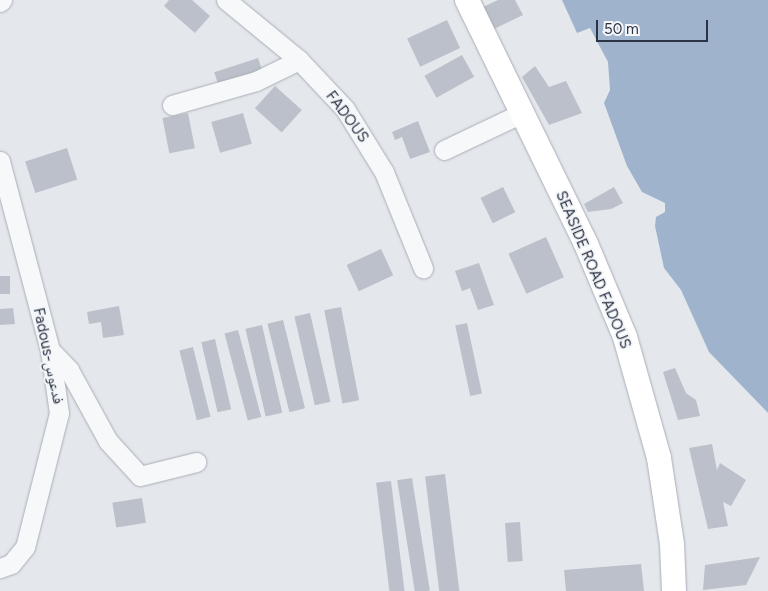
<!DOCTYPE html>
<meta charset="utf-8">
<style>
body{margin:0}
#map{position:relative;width:768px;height:591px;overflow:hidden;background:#e4e7ec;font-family:Figtree,"Noto Naskh Arabic",sans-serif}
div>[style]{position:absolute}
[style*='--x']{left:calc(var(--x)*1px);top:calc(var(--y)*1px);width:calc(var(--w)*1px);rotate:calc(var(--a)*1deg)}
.water>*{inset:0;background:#9fb4cc}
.building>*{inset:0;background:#bbc0ca;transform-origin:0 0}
.roads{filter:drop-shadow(0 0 1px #a9aeb7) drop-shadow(0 0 1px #a9aeb7)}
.minor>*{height:19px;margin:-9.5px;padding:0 9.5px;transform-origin:9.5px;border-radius:9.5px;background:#f7f8fa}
.major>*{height:24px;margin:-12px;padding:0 12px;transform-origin:12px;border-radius:12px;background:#fff}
span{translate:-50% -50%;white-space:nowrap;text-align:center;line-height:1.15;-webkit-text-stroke:4px #f4f6f9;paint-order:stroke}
.street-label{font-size:15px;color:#2b3445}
.scale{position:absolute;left:596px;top:20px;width:112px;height:22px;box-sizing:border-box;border:2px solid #2b3445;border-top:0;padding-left:6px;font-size:15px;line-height:18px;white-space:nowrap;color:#2b3445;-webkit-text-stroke:4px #f4f6f9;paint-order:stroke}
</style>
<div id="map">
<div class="water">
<div style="clip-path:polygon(562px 0,768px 0,768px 413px,709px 352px,681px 290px,664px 268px,655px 226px,656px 217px,665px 212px,665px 203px,642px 192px,627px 166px,604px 103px,610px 90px,608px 62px,590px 28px,577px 33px)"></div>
</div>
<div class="building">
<div style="clip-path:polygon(169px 0,192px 0,210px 16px,195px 33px,164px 6px)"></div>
<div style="clip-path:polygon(498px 0,515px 0,523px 15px,494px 29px,483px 7px)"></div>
<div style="left:447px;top:20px;width:31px;height:44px;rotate:65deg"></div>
<div style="left:462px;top:55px;width:25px;height:43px;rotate:61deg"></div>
<div style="left:258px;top:58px;width:13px;height:46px;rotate:72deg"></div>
<div style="clip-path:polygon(535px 66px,549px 87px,566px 81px,582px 113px,549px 125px,522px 77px)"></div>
<div style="left:275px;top:86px;width:36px;height:30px;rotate:42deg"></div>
<div style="left:188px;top:113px;width:36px;height:26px;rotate:79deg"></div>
<div style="left:243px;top:113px;width:32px;height:33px;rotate:74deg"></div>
<div style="clip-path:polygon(418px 121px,430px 152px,410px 159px,402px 137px,395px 140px,392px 132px)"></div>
<div style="left:67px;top:148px;width:33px;height:44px;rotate:72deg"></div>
<div style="left:503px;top:187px;width:28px;height:25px;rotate:64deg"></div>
<div style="clip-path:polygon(614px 187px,623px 203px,611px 209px,588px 212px,584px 204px)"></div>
<div style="left:546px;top:237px;width:44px;height:41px;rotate:66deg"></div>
<div style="left:381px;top:249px;width:29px;height:38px;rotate:65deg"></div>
<div style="clip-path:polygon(479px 263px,494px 305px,478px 310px,470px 288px,462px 291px,455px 271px)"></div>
<div style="left:0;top:276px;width:10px;height:18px"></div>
<div style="clip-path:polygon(119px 306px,124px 335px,103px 338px,101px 322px,89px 324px,87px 312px)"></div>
<div style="left:341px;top:307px;width:95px;height:17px;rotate:79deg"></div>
<div style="clip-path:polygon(13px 308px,15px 324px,0 325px,0 309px)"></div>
<div style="left:310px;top:313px;width:91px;height:16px;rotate:77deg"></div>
<div style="left:283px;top:320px;width:91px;height:16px;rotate:76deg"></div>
<div style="left:467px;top:323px;width:72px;height:12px;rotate:78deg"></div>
<div style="left:262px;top:325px;width:90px;height:17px;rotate:77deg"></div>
<div style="left:238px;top:330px;width:90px;height:14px;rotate:75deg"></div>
<div style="left:215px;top:339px;width:72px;height:14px;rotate:77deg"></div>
<div style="left:193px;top:347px;width:72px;height:14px;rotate:76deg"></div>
<div style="clip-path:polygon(675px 368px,686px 393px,696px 400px,700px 416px,678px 420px,663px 372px)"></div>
<div style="clip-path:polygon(712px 444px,717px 470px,720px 463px,746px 480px,731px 506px,723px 502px,728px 526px,708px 529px,689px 448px)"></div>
<div style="left:445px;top:474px;width:118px;height:20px;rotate:83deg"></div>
<div style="left:412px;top:478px;width:114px;height:15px;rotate:81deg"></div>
<div style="left:391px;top:481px;width:111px;height:15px;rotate:83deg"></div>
<div style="left:142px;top:498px;width:25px;height:30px;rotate:81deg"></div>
<div style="left:520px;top:522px;width:39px;height:15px;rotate:86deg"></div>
<div style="clip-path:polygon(760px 557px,746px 585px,703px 590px,705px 565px)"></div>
<div style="clip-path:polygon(641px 564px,644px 591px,566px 591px,564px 570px)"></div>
</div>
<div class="roads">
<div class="minor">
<div style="--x:226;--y:0;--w:94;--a:39.4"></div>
<div style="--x:299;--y:60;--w:67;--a:46.8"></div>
<div style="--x:345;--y:109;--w:74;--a:58.2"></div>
<div style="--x:384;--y:172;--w:104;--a:67.9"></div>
<div style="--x:0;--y:2;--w:3;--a:-45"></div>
<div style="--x:172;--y:105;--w:87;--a:-15.9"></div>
<div style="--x:256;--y:81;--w:48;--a:-26"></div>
<div style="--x:444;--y:150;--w:86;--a:-25.4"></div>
<div style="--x:0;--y:161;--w:196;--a:75.2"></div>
<div style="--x:50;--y:350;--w:64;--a:81.9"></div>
<div style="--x:59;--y:413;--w:138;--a:104.2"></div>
<div style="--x:25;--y:547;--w:22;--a:129"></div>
<div style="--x:11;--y:564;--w:12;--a:160"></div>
<div style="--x:50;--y:350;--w:28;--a:46"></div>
<div style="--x:69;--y:370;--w:81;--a:61.2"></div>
<div style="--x:108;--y:441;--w:47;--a:47.6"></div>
<div style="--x:140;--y:476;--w:58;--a:-14"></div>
</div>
<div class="major">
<div style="--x:467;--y:0;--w:271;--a:64"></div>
<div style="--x:586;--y:244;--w:101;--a:67.2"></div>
<div style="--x:625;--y:337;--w:126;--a:74.3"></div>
<div style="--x:659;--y:458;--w:87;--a:81.4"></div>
<div style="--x:672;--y:544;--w:47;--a:87.6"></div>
</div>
</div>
<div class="street-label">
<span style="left:347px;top:117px;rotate:53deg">FADOUS</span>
<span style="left:593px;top:270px;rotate:67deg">SEASIDE ROAD FADOUS</span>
<span style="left:48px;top:356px;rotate:78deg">Fadous-فدعوس</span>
</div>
<div class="scale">50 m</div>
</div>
